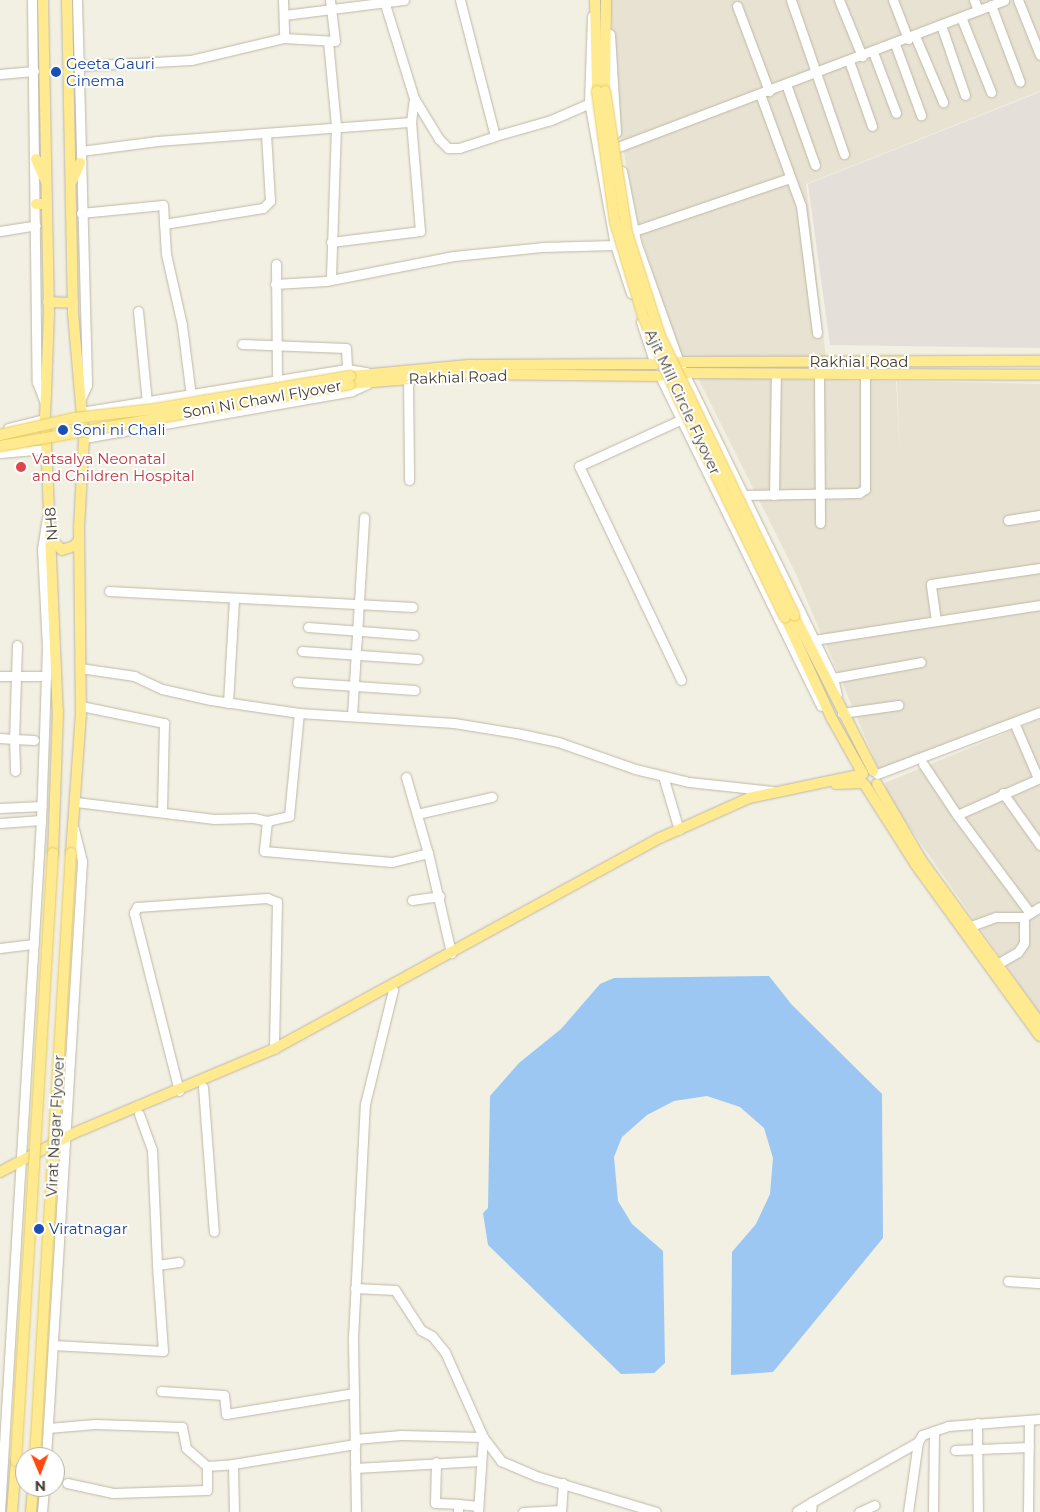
<!DOCTYPE html>
<style>
body{margin:0}
#map{position:relative;width:1040px;height:1512px;overflow:hidden;background:#f2efe3;font-family:Montserrat,sans-serif}
div>[style]{position:absolute}
[style*='--x']{left:calc(var(--x)*1px);top:calc(var(--y)*1px);width:calc(var(--w)*1px);rotate:calc(var(--a)*1deg)}
.residential>*{inset:0;background:#e7e2d1}
.industrial>*{inset:0;background:#e4e0d9}
.water>*{inset:0;background:#9cc7f2}
.roads{filter:drop-shadow(0 0 1px #beb8a6) drop-shadow(0 0 1px #beb8a6)}
.minor>*{height:9px;margin:-4.5px;padding:0 4.5px;transform-origin:4.5px;border-radius:4.5px;background:#fff}
.major>*{height:10px;margin:-5px;padding:0 5px;transform-origin:5px;border-radius:5px;background:#ffea90}
.bridges{filter:drop-shadow(0 0 1px #e7cb5c) drop-shadow(0 0 1px #e7cb5c)}
.major-bridge>*{height:10px;margin:-5px;padding:0 5px;transform-origin:5px;border-radius:5px;background:#ffea90}
.dots>*{width:14px;height:14px;translate:-50% -50%;box-sizing:border-box;border:2px solid #fff;border-radius:50%}
span{translate:-50% -50%;white-space:nowrap;text-align:center;line-height:1.15;-webkit-text-stroke:4px #fff;paint-order:stroke}
.transit-label{font-size:15px;color:#164399}
.left{translate:0 -50%;text-align:left}
.street-label{font-size:15px;color:#443f33}
.health-label{font-size:15px;color:#be3a42}
.north{position:absolute;left:15px;top:1447px;width:50px;height:50px;box-sizing:border-box;background:#fff;border:1px solid #b4b2ad;border-radius:50%;rotate:179deg;font-size:14px;font-weight:700;line-height:20px;text-align:center;color:#443f33}
.north::after{content:'';display:block;margin:auto;width:18px;height:22px;background:#ff490e;clip-path:polygon(50% 0,100% 100%,50% 72%,0 100%)}
</style>
<div id="map">
<div class="residential">
<div style="clip-path:polygon(610px 0,1040px 0,1040px 91px,806px 184px,826px 359px,681px 357px,641px 237px,621px 138px)"></div>
<div style="clip-path:polygon(698px 378px,896px 381px,900px 458px,897px 381px,1040px 384px,1040px 707px,909px 762px,879px 770px,825px 642px,948px 625px,824px 641px,796px 574px)"></div>
<div style="clip-path:polygon(1040px 719px,1040px 1014px,889px 798px,885px 783px)"></div>
</div>
<div class="industrial">
<div style="clip-path:polygon(1040px 92px,1040px 348px,830px 345px,808px 184px)"></div>
</div>
<div class="water">
<div style="clip-path:polygon(769px 976px,792px 1005px,882px 1094px,883px 1238px,773px 1372px,731px 1375px,732px 1252px,756px 1224px,770px 1194px,773px 1158px,764px 1128px,740px 1107px,707px 1096px,674px 1101px,647px 1115px,622px 1137px,614px 1157px,618px 1201px,632px 1224px,663px 1251px,665px 1363px,654px 1373px,621px 1374px,488px 1245px,483px 1213px,488px 1208px,490px 1096px,519px 1063px,561px 1029px,600px 984px,614px 978px)"></div>
</div>
<div class="roads">
<div class="minor">
<div style="--x:32;--y:0;--w:382;--a:89.3"></div>
<div style="--x:37;--y:382;--w:22;--a:69"></div>
<div style="--x:77;--y:0;--w:385;--a:88.5"></div>
<div style="--x:87;--y:385;--w:17;--a:114"></div>
<div style="--x:283;--y:0;--w:38;--a:88"></div>
<div style="--x:460;--y:0;--w:140;--a:75.6"></div>
<div style="--x:495;--y:136;--w:58;--a:-15.9"></div>
<div style="--x:551;--y:120;--w:48;--a:-23.4"></div>
<div style="--x:791;--y:0;--w:163;--a:71"></div>
<div style="--x:839;--y:0;--w:61;--a:67.7"></div>
<div style="--x:893;--y:0;--w:42;--a:69"></div>
<div style="--x:974;--y:0;--w:11;--a:68"></div>
<div style="--x:1018;--y:0;--w:59;--a:68.2"></div>
<div style="--x:385;--y:4;--w:98;--a:72.9"></div>
<div style="--x:414;--y:98;--w:48;--a:58.6"></div>
<div style="--x:439;--y:139;--w:13;--a:45"></div>
<div style="--x:448;--y:148;--w:11;--a:0"></div>
<div style="--x:459;--y:148;--w:38;--a:-18"></div>
<div style="--x:991;--y:5;--w:82;--a:69.4"></div>
<div style="--x:737;--y:6;--w:91;--a:69.4"></div>
<div style="--x:285;--y:15;--w:120;--a:-7.2"></div>
<div style="--x:592;--y:16;--w:86;--a:92"></div>
<div style="--x:589;--y:102;--w:145;--a:79.7"></div>
<div style="--x:615;--y:245;--w:51;--a:71.6"></div>
<div style="--x:961;--y:17;--w:81;--a:68.2"></div>
<div style="--x:941;--y:25;--w:74;--a:71.1"></div>
<div style="--x:610;--y:34;--w:99;--a:86.5"></div>
<div style="--x:915;--y:36;--w:72;--a:67"></div>
<div style="--x:328;--y:41;--w:85;--a:84.6"></div>
<div style="--x:336;--y:126;--w:154;--a:91.9"></div>
<div style="--x:895;--y:44;--w:76;--a:69.9"></div>
<div style="--x:873;--y:52;--w:65;--a:69.3"></div>
<div style="--x:849;--y:61;--w:69;--a:70.5"></div>
<div style="--x:78;--y:66;--w:113;--a:-3"></div>
<div style="--x:191;--y:60;--w:96;--a:-13.3"></div>
<div style="--x:284;--y:38;--w:51;--a:3.4"></div>
<div style="--x:335;--y:41;--w:41;--a:-97"></div>
<div style="--x:0;--y:74;--w:34;--a:-5"></div>
<div style="--x:786;--y:84;--w:86;--a:70.3"></div>
<div style="--x:760;--y:94;--w:119;--a:69.9"></div>
<div style="--x:801;--y:206;--w:128;--a:82.8"></div>
<div style="--x:618;--y:147;--w:413;--a:-20.8"></div>
<div style="--x:81;--y:151;--w:77;--a:-7.5"></div>
<div style="--x:157;--y:141;--w:255;--a:-4.3"></div>
<div style="--x:622;--y:171;--w:72;--a:78.8"></div>
<div style="--x:636;--y:242;--w:134;--a:70.3"></div>
<div style="--x:81;--y:213;--w:82;--a:-5.6"></div>
<div style="--x:163;--y:205;--w:49;--a:86.5"></div>
<div style="--x:166;--y:254;--w:73;--a:77.3"></div>
<div style="--x:182;--y:325;--w:72;--a:82.8"></div>
<div style="--x:164;--y:224;--w:100;--a:-9.2"></div>
<div style="--x:263;--y:208;--w:10;--a:-45"></div>
<div style="--x:270;--y:201;--w:67;--a:-93.4"></div>
<div style="--x:0;--y:231;--w:36;--a:-9"></div>
<div style="--x:634;--y:231;--w:165;--a:-18.8"></div>
<div style="--x:331;--y:242;--w:90;--a:-7"></div>
<div style="--x:420;--y:231;--w:109;--a:-94.7"></div>
<div style="--x:411;--y:122;--w:24;--a:-83"></div>
<div style="--x:276;--y:264;--w:117;--a:89.5"></div>
<div style="--x:275;--y:284;--w:51;--a:-3.4"></div>
<div style="--x:326;--y:281;--w:130;--a:-11.1"></div>
<div style="--x:454;--y:256;--w:88;--a:-5.8"></div>
<div style="--x:542;--y:247;--w:73;--a:-1.6"></div>
<div style="--x:138;--y:311;--w:92;--a:84.4"></div>
<div style="--x:641;--y:322;--w:44;--a:71.6"></div>
<div style="--x:242;--y:344;--w:104;--a:2.2"></div>
<div style="--x:346;--y:348;--w:21;--a:87"></div>
<div style="--x:684;--y:373;--w:339;--a:64"></div>
<div style="--x:833;--y:678;--w:17;--a:77"></div>
<div style="--x:819;--y:374;--w:149;--a:89.6"></div>
<div style="--x:660;--y:376;--w:367;--a:64"></div>
<div style="--x:408;--y:378;--w:102;--a:89.4"></div>
<div style="--x:81;--y:412;--w:269;--a:-9.2"></div>
<div style="--x:347;--y:369;--w:20;--a:9"></div>
<div style="--x:680;--y:420;--w:111;--a:155.5"></div>
<div style="--x:579;--y:466;--w:237;--a:64.5"></div>
<div style="--x:8;--y:428;--w:38;--a:-14"></div>
<div style="--x:84;--y:438;--w:272;--a:-9.9"></div>
<div style="--x:352;--y:391;--w:17;--a:-25"></div>
<div style="--x:0;--y:453;--w:46;--a:-5"></div>
<div style="--x:743;--y:495;--w:116;--a:-1"></div>
<div style="--x:859;--y:493;--w:7;--a:-34"></div>
<div style="--x:865;--y:489;--w:115;--a:-90"></div>
<div style="--x:774;--y:495;--w:121;--a:-89.1"></div>
<div style="--x:1008;--y:520;--w:32;--a:-9"></div>
<div style="--x:109;--y:591;--w:304;--a:3"></div>
<div style="--x:936;--y:621;--w:37;--a:-98"></div>
<div style="--x:931;--y:584;--w:110;--a:-8.4"></div>
<div style="--x:308;--y:627;--w:106;--a:4.3"></div>
<div style="--x:814;--y:640;--w:229;--a:-8.8"></div>
<div style="--x:17;--y:645;--w:94;--a:91.8"></div>
<div style="--x:14;--y:739;--w:20;--a:3"></div>
<div style="--x:302;--y:651;--w:116;--a:3.9"></div>
<div style="--x:80;--y:668;--w:55;--a:8.4"></div>
<div style="--x:134;--y:676;--w:31;--a:25"></div>
<div style="--x:162;--y:689;--w:50;--a:12.7"></div>
<div style="--x:211;--y:700;--w:89;--a:8.4"></div>
<div style="--x:299;--y:713;--w:155;--a:3.7"></div>
<div style="--x:454;--y:723;--w:63;--a:9.2"></div>
<div style="--x:516;--y:733;--w:43;--a:12.1"></div>
<div style="--x:558;--y:742;--w:82;--a:19.3"></div>
<div style="--x:635;--y:769;--w:56;--a:13.5"></div>
<div style="--x:689;--y:782;--w:84;--a:6.1"></div>
<div style="--x:0;--y:676;--w:46;--a:0"></div>
<div style="--x:833;--y:678;--w:89;--a:-10.3"></div>
<div style="--x:297;--y:682;--w:118;--a:3.9"></div>
<div style="--x:228;--y:703;--w:105;--a:-86.7"></div>
<div style="--x:81;--y:706;--w:85;--a:11.6"></div>
<div style="--x:164;--y:723;--w:88;--a:91.3"></div>
<div style="--x:842;--y:713;--w:57;--a:-8.1"></div>
<div style="--x:352;--y:716;--w:199;--a:-86.5"></div>
<div style="--x:1016;--y:727;--w:56;--a:66.7"></div>
<div style="--x:0;--y:738;--w:14;--a:4"></div>
<div style="--x:14;--y:739;--w:32;--a:88"></div>
<div style="--x:923;--y:764;--w:61;--a:56.3"></div>
<div style="--x:877;--y:774;--w:174;--a:-20.8"></div>
<div style="--x:663;--y:776;--w:56;--a:73.5"></div>
<div style="--x:406;--y:777;--w:79;--a:73.9"></div>
<div style="--x:1003;--y:793;--w:64;--a:54.6"></div>
<div style="--x:76;--y:802;--w:139;--a:7"></div>
<div style="--x:214;--y:819;--w:40;--a:-1.4"></div>
<div style="--x:254;--y:818;--w:13;--a:13"></div>
<div style="--x:267;--y:821;--w:30;--a:96"></div>
<div style="--x:264;--y:851;--w:128;--a:4.9"></div>
<div style="--x:392;--y:862;--w:37;--a:-14"></div>
<div style="--x:428;--y:853;--w:103;--a:77"></div>
<div style="--x:0;--y:808;--w:42;--a:-2.7"></div>
<div style="--x:417;--y:814;--w:77;--a:-12.8"></div>
<div style="--x:267;--y:821;--w:23;--a:-13"></div>
<div style="--x:289;--y:816;--w:103;--a:-84.5"></div>
<div style="--x:0;--y:823;--w:41;--a:-4.2"></div>
<div style="--x:412;--y:900;--w:28;--a:-8"></div>
<div style="--x:1030;--y:913;--w:122;--a:-126.7"></div>
<div style="--x:957;--y:815;--w:91;--a:-24"></div>
<div style="--x:971;--y:926;--w:27;--a:-20"></div>
<div style="--x:996;--y:917;--w:28;--a:0"></div>
<div style="--x:1024;--y:917;--w:19;--a:-32"></div>
<div style="--x:0;--y:948;--w:34;--a:-7"></div>
<div style="--x:999;--y:963;--w:22;--a:-30"></div>
<div style="--x:1018;--y:952;--w:11;--a:-56"></div>
<div style="--x:1024;--y:943;--w:26;--a:-90"></div>
<div style="--x:203;--y:1087;--w:145;--a:85.7"></div>
<div style="--x:179;--y:1091;--w:184;--a:-104.2"></div>
<div style="--x:134;--y:913;--w:7;--a:-63"></div>
<div style="--x:137;--y:907;--w:130;--a:-4"></div>
<div style="--x:267;--y:898;--w:11;--a:22"></div>
<div style="--x:277;--y:902;--w:147;--a:91.2"></div>
<div style="--x:139;--y:1114;--w:38;--a:70"></div>
<div style="--x:152;--y:1150;--w:115;--a:87.5"></div>
<div style="--x:157;--y:1265;--w:22;--a:-8"></div>
<div style="--x:1008;--y:1281;--w:32;--a:4"></div>
<div style="--x:355;--y:1288;--w:40;--a:2.9"></div>
<div style="--x:395;--y:1290;--w:48;--a:57"></div>
<div style="--x:421;--y:1330;--w:13;--a:29"></div>
<div style="--x:432;--y:1336;--w:21;--a:51"></div>
<div style="--x:445;--y:1352;--w:93;--a:65.9"></div>
<div style="--x:483;--y:1437;--w:75;--a:93.8"></div>
<div style="--x:53;--y:1345;--w:110;--a:3.1"></div>
<div style="--x:163;--y:1351;--w:86;--a:-94"></div>
<div style="--x:161;--y:1391;--w:63;--a:3.6"></div>
<div style="--x:224;--y:1395;--w:19;--a:84"></div>
<div style="--x:226;--y:1414;--w:130;--a:-9.3"></div>
<div style="--x:977;--y:1423;--w:89;--a:89.4"></div>
<div style="--x:48;--y:1428;--w:47;--a:-4.9"></div>
<div style="--x:95;--y:1424;--w:87;--a:2"></div>
<div style="--x:182;--y:1427;--w:21;--a:79"></div>
<div style="--x:186;--y:1448;--w:28;--a:41"></div>
<div style="--x:355;--y:1439;--w:46;--a:-5"></div>
<div style="--x:401;--y:1435;--w:82;--a:1.4"></div>
<div style="--x:483;--y:1437;--w:30;--a:53"></div>
<div style="--x:501;--y:1461;--w:38;--a:23"></div>
<div style="--x:536;--y:1476;--w:125;--a:16.7"></div>
<div style="--x:955;--y:1450;--w:74;--a:-2.3"></div>
<div style="--x:46;--y:1457;--w:597;--a:-86.54"></div>
<div style="--x:82;--y:861;--w:33;--a:-104"></div>
<div style="--x:436;--y:1462;--w:41;--a:91.4"></div>
<div style="--x:435;--y:1503;--w:23;--a:2"></div>
<div style="--x:458;--y:1504;--w:8;--a:90"></div>
<div style="--x:355;--y:1468;--w:125;--a:-3.2"></div>
<div style="--x:67;--y:1483;--w:47;--a:12.3"></div>
<div style="--x:113;--y:1493;--w:94;--a:-1.8"></div>
<div style="--x:207;--y:1490;--w:24;--a:-90"></div>
<div style="--x:207;--y:1466;--w:26;--a:-4"></div>
<div style="--x:458;--y:1504;--w:20;--a:6"></div>
<div style="--x:797;--y:1511;--w:17;--a:-31"></div>
<div style="--x:0;--y:1512;--w:693;--a:-86.61"></div>
<div style="--x:41;--y:820;--w:173;--a:-88"></div>
<div style="--x:47;--y:647;--w:98;--a:-92.9"></div>
<div style="--x:42;--y:549;--w:32;--a:-81"></div>
<div style="--x:42;--y:1512;--w:25;--a:-85"></div>
<div style="--x:234;--y:1512;--w:48;--a:-91.2"></div>
<div style="--x:233;--y:1464;--w:124;--a:-9.3"></div>
<div style="--x:356;--y:1512;--w:174;--a:-91"></div>
<div style="--x:353;--y:1338;--w:234;--a:-87.1"></div>
<div style="--x:365;--y:1104;--w:117;--a:-76.2"></div>
<div style="--x:393;--y:990;--w:5;--a:-112"></div>
<div style="--x:523;--y:1512;--w:38;--a:-3"></div>
<div style="--x:561;--y:1512;--w:29;--a:-86"></div>
<div style="--x:811;--y:1512;--w:10;--a:-84"></div>
<div style="--x:812;--y:1502;--w:122;--a:-29.5"></div>
<div style="--x:918;--y:1442;--w:8;--a:-60"></div>
<div style="--x:922;--y:1435;--w:28;--a:-19"></div>
<div style="--x:948;--y:1426;--w:92;--a:-4.4"></div>
<div style="--x:859;--y:1512;--w:17;--a:-24"></div>
<div style="--x:908;--y:1512;--w:71;--a:-81.9"></div>
<div style="--x:933;--y:1512;--w:81;--a:-89.3"></div>
<div style="--x:1028;--y:1512;--w:91;--a:-89.4"></div>
</div>
<div class="major">
<div style="--x:43;--y:0;--w:314;--a:88.9"></div>
<div style="--x:49;--y:314;--w:105;--a:92.2"></div>
<div style="--x:45;--y:419;--w:293;--a:87.5"></div>
<div style="--x:58;--y:712;--w:141;--a:92"></div>
<div style="--x:67;--y:0;--w:313;--a:88.9"></div>
<div style="--x:73;--y:313;--w:125;--a:85"></div>
<div style="--x:84;--y:438;--w:90;--a:93.2"></div>
<div style="--x:79;--y:528;--w:185;--a:89.4"></div>
<div style="--x:81;--y:713;--w:140;--a:94.1"></div>
<div style="--x:595;--y:0;--w:91;--a:88.7"></div>
<div style="--x:605;--y:91;--w:91;--a:-89.4"></div>
<div style="--x:36;--y:159;--w:24;--a:66"></div>
<div style="--x:72;--y:181;--w:20;--a:-66"></div>
<div style="--x:36;--y:204;--w:11;--a:0"></div>
<div style="--x:48;--y:302;--w:25;--a:2"></div>
<div style="--x:678;--y:362;--w:362;--a:-0.2"></div>
<div style="--x:684;--y:373;--w:356;--a:0.3"></div>
<div style="--x:350;--y:376;--w:119;--a:-5.3"></div>
<div style="--x:468;--y:365;--w:187;--a:-0.3"></div>
<div style="--x:350;--y:384;--w:118;--a:-4.8"></div>
<div style="--x:468;--y:374;--w:192;--a:0.6"></div>
<div style="--x:52;--y:540;--w:14;--a:45"></div>
<div style="--x:62;--y:550;--w:13;--a:-18"></div>
<div style="--x:74;--y:546;--w:8;--a:-50"></div>
<div style="--x:794;--y:615;--w:175;--a:63.1"></div>
<div style="--x:836;--y:784;--w:27;--a:-2"></div>
<div style="--x:877;--y:784;--w:89;--a:59.7"></div>
<div style="--x:922;--y:861;--w:200;--a:53.9"></div>
<div style="--x:865;--y:785;--w:95;--a:57.5"></div>
<div style="--x:916;--y:865;--w:211;--a:54.1"></div>
<div style="--x:0;--y:1172;--w:81;--a:-27.8"></div>
<div style="--x:72;--y:1134;--w:219;--a:-22.8"></div>
<div style="--x:274;--y:1049;--w:440;--a:-28.7"></div>
<div style="--x:660;--y:838;--w:98;--a:-24.2"></div>
<div style="--x:749;--y:798;--w:116;--a:-11.9"></div>
<div style="--x:863;--y:774;--w:63;--a:-119.4"></div>
<div style="--x:832;--y:719;--w:112;--a:-114.7"></div>
<div style="--x:12;--y:1512;--w:51;--a:-85.5"></div>
<div style="--x:31;--y:1512;--w:25;--a:-85"></div>
</div>
</div>
<div class="bridges">
<div class="major-bridge">
<div style="--x:597;--y:91;--w:132;--a:82.2"></div>
<div style="--x:615;--y:222;--w:98;--a:73.4"></div>
<div style="--x:643;--y:316;--w:88;--a:66.6"></div>
<div style="--x:678;--y:397;--w:245;--a:64.1"></div>
<div style="--x:605;--y:91;--w:144;--a:81.2"></div>
<div style="--x:627;--y:233;--w:108;--a:72.2"></div>
<div style="--x:660;--y:336;--w:310;--a:64.3"></div>
<div style="--x:0;--y:435;--w:77;--a:-12.8"></div>
<div style="--x:75;--y:418;--w:81;--a:-6.4"></div>
<div style="--x:155;--y:409;--w:198;--a:-9.6"></div>
<div style="--x:0;--y:446;--w:355;--a:-10"></div>
<div style="--x:35;--y:1457;--w:605;--a:-86.59"></div>
<div style="--x:16;--y:1461;--w:609;--a:-86.52"></div>
</div>
</div>
<div class="dots">
<div style="left:56px;top:72px;background:#1a4fb4"></div>
<div style="left:63px;top:430px;background:#1a4fb4"></div>
<div style="left:21px;top:467px;background:#e0444e"></div>
<div style="left:39px;top:1229px;background:#1a4fb4"></div>
</div>
<div class="transit-label">
<span class="left" style="left:66px;top:72px">Geeta Gauri<br>Cinema</span>
<span class="left" style="left:73px;top:430px">Soni ni Chali</span>
<span class="left" style="left:49px;top:1229px">Viratnagar</span>
</div>
<div class="street-label">
<span style="left:859px;top:362px">Rakhial Road</span>
<span style="left:458px;top:377px;rotate:-2deg">Rakhial Road</span>
<span style="left:262px;top:399px;rotate:-10deg">Soni Ni Chawl Flyover</span>
<span style="left:683px;top:402px;rotate:65deg">Ajit Mill Circle Flyover</span>
<span style="left:51px;top:524px;rotate:-94deg">NH8</span>
<span style="left:55px;top:1126px;rotate:-87deg">Virat Nagar Flyover</span>
</div>
<div class="health-label">
<span class="left" style="left:32px;top:467px">Vatsalya Neonatal<br>and Children Hospital</span>
</div>
<div class="north">N</div>
</div>
